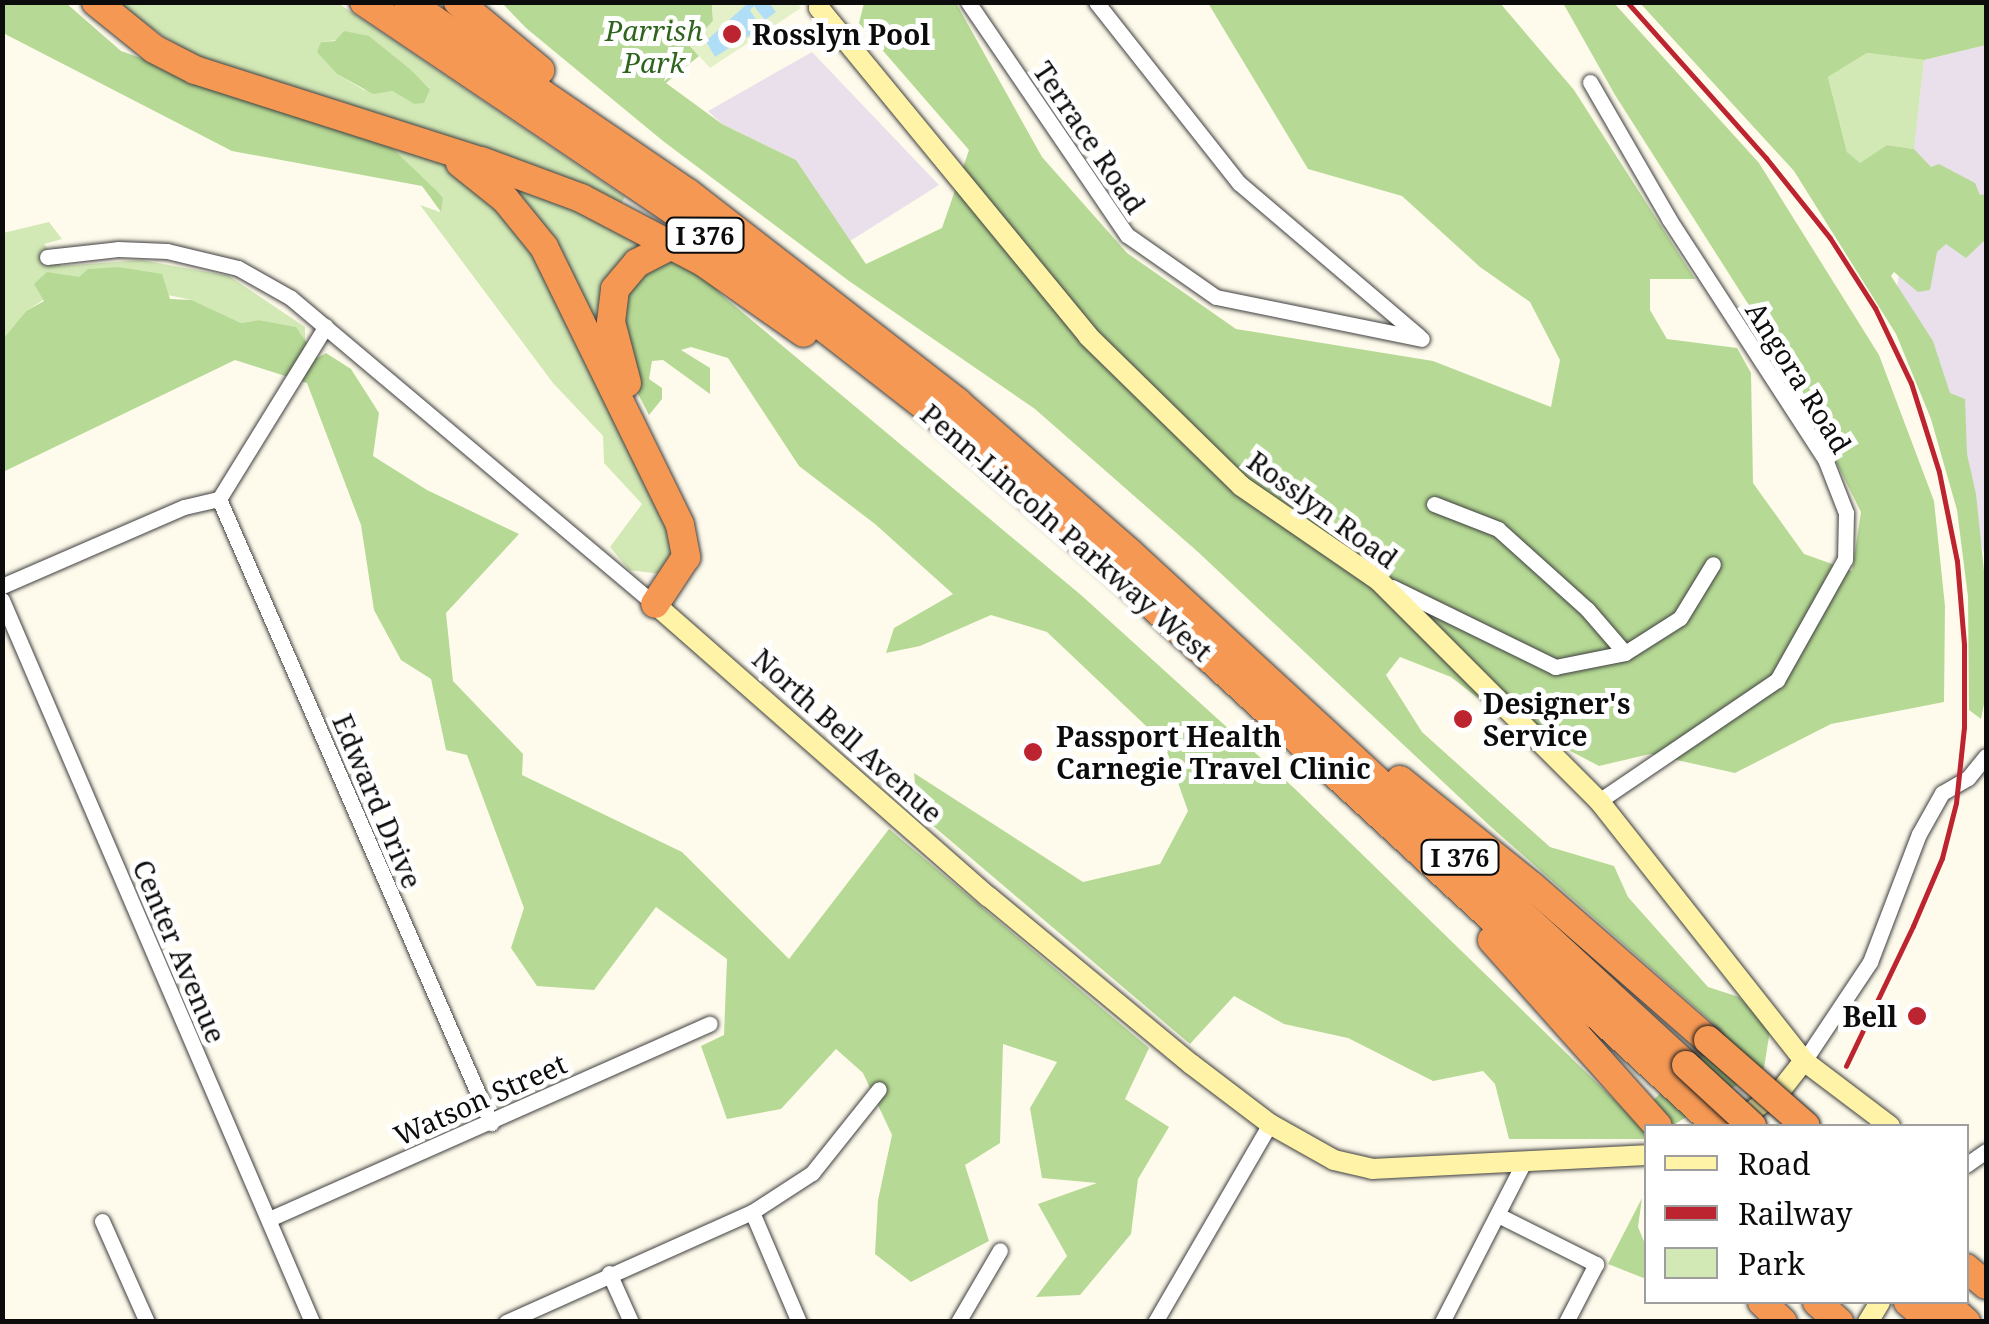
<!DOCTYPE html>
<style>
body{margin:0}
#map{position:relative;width:1989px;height:1324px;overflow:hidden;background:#fffbec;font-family:"Noto Serif",serif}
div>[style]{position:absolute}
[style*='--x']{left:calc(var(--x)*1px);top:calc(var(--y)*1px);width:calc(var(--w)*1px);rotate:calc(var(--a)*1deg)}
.industrial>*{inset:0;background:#eae0eb}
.green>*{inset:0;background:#d2e9b6}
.forest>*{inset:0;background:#b6da95}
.pitch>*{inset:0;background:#e3f0c8}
.water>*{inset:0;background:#b0def6}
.roads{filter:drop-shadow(0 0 2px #3f3f3f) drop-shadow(0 0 2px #3f3f3f)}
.street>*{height:15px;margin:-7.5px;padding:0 7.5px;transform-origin:7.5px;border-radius:7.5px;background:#fff}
.secondary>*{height:20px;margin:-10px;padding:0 10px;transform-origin:10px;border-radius:10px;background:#fff3a7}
.highway>*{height:28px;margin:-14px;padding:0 14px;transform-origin:14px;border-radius:14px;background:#f59854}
.rail>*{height:5px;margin:-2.5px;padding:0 2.5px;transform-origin:2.5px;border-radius:2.5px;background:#bc2430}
.bridges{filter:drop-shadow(0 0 2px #1d1d1d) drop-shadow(0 0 2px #1d1d1d)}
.highway-bridge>*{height:28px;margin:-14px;padding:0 14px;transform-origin:14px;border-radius:14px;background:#f59854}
.dots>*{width:28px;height:28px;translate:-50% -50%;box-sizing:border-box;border:5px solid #fff;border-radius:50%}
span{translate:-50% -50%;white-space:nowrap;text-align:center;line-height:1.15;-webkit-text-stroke:10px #fff;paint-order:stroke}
.shield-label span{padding:2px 8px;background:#fff;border:2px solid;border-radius:8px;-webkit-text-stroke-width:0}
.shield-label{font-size:25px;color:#0c0c0c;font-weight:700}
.park-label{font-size:28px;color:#2e641d;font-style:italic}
.poi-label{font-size:28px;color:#0c0c0c;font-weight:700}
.left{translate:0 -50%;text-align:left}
.right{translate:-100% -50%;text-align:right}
.street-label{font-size:28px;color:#0c0c0c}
.frame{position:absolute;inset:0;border:5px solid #0c0c0c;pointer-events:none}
.legend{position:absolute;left:1644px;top:1124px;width:325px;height:180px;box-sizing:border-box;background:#fff;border:2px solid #9e9e9e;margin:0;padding:12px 18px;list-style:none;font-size:30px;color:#0c0c0c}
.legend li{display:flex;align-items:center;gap:20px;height:50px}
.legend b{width:50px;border:2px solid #9e9e9e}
</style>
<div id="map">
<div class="industrial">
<div style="clip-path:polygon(1986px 45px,1986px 559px,1896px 297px,1924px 60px)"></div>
<div style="clip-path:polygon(812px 52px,939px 185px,850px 241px,796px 160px,722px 124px,708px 111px)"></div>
</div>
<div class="green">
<div style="clip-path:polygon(evenodd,114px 3px,338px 3px,625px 197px,620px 205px,195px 57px,114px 3px,369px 36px,430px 88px,414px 104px,392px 91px,364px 90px,337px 74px,321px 42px,369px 36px)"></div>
<div style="clip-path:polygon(1867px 53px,1924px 60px,1914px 149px,1887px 145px,1860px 164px,1847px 152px,1828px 77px)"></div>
<div style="clip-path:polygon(346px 132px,433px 156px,461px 172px,549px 266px,652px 478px,677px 555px,661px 574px,629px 570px,610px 547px,642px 504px,604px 463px,603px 436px,553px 383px,420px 205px,440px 212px,443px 196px)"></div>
<div style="clip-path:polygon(502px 179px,641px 241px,604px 314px,589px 319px)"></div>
<div style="clip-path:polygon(49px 222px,62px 239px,44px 244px,61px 266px,141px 260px,229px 276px,305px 327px,305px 341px,295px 327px,259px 320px,241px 323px,192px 300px,79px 277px,26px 311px,3px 339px,3px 233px)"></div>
</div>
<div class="forest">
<div style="clip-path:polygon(2px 3px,66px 3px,121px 51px,392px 148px,443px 197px,441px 212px,422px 186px,232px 151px,3px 33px)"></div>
<div style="clip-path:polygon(502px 3px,712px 3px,713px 21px,690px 46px,699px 56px,666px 83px,722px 124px,796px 160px,866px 264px,942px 228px,969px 150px,859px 23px,864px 3px,956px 3px,1042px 157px,1127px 253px,1236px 329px,1433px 361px,1551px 407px,1560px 360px,1530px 302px,1480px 267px,1402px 196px,1308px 169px,1208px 3px,1500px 3px,1574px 90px,1695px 279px,1650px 279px,1650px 310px,1667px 339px,1737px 348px,1751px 373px,1753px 483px,1804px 554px,1852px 571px,1861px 512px,1789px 368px,1615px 95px,1563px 3px,1614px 3px,1759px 163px,1879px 355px,1934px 501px,1945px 606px,1944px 702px,1831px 724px,1735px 773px,1650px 754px,1599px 766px,1494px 711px,1451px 677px,1400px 657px,1386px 675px,1422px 732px,1550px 847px,1614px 866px,1628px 897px,1708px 987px,1739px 997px,1770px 1030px,1764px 1068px,1672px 1126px,1646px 1126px,1646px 1139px,1509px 1139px,1495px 1084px,1483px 1071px,1433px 1081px,1348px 1038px,1284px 1024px,1234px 996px,1190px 1044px,918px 813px,914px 773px,1083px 882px,1160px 864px,1188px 811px,1164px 743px,1047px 632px,991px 615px,920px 646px,886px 653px,894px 628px,953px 594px,875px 524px,799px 466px,728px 358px,691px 347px,681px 350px,710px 368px,710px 394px,663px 360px,652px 361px,649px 379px,662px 388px,662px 399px,649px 415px,636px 390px,615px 370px,623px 290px,664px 256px,699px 271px,724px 297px,1081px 595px,1294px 788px,1634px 1119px,1723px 1032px,1490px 826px,1198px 552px,1035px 409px,849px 281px,663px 141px,526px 28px)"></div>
<div style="clip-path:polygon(1640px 3px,1986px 3px,1986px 45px,1924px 60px,1867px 53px,1828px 77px,1847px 152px,1860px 163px,1887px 145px,1914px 149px,1931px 167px,1939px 164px,1975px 183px,1980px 195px,1986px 194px,1985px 240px,1966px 258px,1946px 244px,1937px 252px,1930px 290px,1918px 292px,1894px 272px,1891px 276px,1933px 341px,1950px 393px,1965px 399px,1967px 454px,1976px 494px,1986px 590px,1986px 694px,1981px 719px,1969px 710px,1968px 597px,1957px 510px,1931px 419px,1896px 334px,1794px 171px)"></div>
<div style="clip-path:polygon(344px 31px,369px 36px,411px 70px,430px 89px,424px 103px,414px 104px,392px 91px,373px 94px,337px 74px,317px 52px,321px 42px,335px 41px)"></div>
<div style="clip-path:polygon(118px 267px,162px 274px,170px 299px,192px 300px,241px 323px,259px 320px,296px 327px,317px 358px,326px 353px,351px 369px,379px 413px,373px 456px,427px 490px,519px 534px,446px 613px,453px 681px,523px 754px,522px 775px,682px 852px,789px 959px,889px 829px,1149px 1048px,1125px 1099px,1169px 1127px,1138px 1179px,1131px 1234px,1080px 1295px,1036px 1297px,1067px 1256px,1038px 1204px,1097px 1183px,1042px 1178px,1030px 1108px,1057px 1062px,1003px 1044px,1000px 1143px,965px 1165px,989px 1241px,911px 1282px,875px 1254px,878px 1200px,892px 1135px,863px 1073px,836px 1049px,781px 1109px,727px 1119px,701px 1046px,724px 1035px,727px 959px,656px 907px,594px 990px,537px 986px,511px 948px,524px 908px,467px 755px,446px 750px,431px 679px,401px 660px,374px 610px,361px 525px,307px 383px,235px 360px,3px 472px,3px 339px,26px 311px,44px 301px,34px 284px,47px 272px,79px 277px,88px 269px)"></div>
<div style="clip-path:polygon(1642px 1198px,1638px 1227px,1646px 1246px,1646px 1279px,1608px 1264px)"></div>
</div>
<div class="pitch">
<div style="clip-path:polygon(712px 3px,797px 3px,801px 8px,710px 68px,690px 46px,713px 21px)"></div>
</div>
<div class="water">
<div style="clip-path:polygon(748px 3px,769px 3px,776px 12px,765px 20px,754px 6px,750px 10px,761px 28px,715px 57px,706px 41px)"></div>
</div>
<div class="roads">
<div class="street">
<div style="--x:968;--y:2;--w:282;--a:55.7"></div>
<div style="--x:1127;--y:235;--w:108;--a:34.9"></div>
<div style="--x:1216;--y:297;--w:210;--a:11.5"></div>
<div style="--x:1096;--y:2;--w:231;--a:51.7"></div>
<div style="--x:1239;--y:183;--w:236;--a:40.4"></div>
<div style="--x:1590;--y:82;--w:158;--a:60"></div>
<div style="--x:1669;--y:219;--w:286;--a:57"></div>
<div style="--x:1825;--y:459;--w:58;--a:68.7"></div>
<div style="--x:1846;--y:513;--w:46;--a:91.2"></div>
<div style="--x:1845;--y:559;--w:139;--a:119.3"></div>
<div style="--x:1777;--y:680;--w:215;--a:145.8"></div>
<div style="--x:47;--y:257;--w:71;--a:-6.4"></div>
<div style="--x:118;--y:249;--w:49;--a:2.3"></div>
<div style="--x:167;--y:251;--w:73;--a:13.5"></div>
<div style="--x:238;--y:268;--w:61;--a:29.5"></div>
<div style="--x:291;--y:298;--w:476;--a:40.1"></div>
<div style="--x:219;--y:499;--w:681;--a:66.45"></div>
<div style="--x:1434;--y:504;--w:69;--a:21.3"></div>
<div style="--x:1498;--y:529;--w:120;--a:42"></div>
<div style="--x:1587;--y:609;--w:58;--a:49.2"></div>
<div style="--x:2;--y:586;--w:198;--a:-23.5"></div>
<div style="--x:184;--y:507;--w:36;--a:-13"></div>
<div style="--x:219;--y:499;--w:203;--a:-58.3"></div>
<div style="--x:1392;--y:587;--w:182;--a:26.1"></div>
<div style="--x:1555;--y:667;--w:71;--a:-11.3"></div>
<div style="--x:1625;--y:653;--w:65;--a:-32.5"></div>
<div style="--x:1680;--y:618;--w:63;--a:-58.6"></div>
<div style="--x:2;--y:600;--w:786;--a:66.76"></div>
<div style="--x:1804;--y:1061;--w:119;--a:-56.3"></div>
<div style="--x:1870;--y:962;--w:137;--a:-69.1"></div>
<div style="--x:1919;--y:834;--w:47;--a:-60.7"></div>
<div style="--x:1942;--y:793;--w:30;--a:-30"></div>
<div style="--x:1968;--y:778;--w:28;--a:-51"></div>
<div style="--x:1966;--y:1165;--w:24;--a:-35"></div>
<div style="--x:752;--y:1212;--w:120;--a:66.9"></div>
<div style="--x:1498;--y:1215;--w:110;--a:26.6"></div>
<div style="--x:1596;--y:1264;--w:65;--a:117.3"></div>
<div style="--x:269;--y:1219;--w:482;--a:-23.9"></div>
<div style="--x:102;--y:1221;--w:111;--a:66"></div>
<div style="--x:609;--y:1273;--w:54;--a:65.8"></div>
<div style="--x:506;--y:1322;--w:269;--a:-24.1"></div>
<div style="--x:752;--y:1212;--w:72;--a:-33"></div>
<div style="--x:812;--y:1173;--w:107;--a:-51.4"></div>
<div style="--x:958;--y:1322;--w:83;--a:-59.7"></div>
<div style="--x:1155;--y:1322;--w:229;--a:-59.9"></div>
<div style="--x:1442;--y:1322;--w:178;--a:-62.9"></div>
</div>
<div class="secondary">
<div style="--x:820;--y:2;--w:6;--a:99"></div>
<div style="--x:819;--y:8;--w:424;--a:50.6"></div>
<div style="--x:1088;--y:336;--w:214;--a:44.4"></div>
<div style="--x:1241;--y:486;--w:168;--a:34.5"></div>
<div style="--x:1379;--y:581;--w:311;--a:45"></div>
<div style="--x:1599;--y:801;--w:331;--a:51.7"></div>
<div style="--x:1804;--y:1061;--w:108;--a:37.1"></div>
<div style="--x:655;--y:604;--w:444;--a:41.3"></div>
<div style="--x:989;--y:897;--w:262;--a:39.6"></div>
<div style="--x:1191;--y:1064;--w:99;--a:37.2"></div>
<div style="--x:1270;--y:1124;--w:73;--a:29.4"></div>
<div style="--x:1334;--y:1160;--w:39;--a:13"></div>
<div style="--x:1372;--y:1169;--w:274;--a:-2.9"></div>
<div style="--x:1731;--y:1126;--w:62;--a:-35.8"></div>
<div style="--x:1781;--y:1090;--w:37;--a:-52"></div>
<div style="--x:1868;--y:1322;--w:23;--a:-59"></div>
</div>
<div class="highway">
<div style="--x:96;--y:2;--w:75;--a:39"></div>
<div style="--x:154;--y:49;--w:46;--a:27.1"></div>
<div style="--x:195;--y:70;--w:300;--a:17.7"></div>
<div style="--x:481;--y:161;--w:107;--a:20.3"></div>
<div style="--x:581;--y:198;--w:138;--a:27.7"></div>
<div style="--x:703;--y:262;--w:123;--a:35.1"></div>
<div style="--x:364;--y:2;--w:374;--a:34"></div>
<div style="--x:674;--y:211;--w:340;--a:37.9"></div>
<div style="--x:942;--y:420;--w:227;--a:41.1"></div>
<div style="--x:1113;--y:569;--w:822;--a:42.68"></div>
<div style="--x:408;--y:2;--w:339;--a:34.3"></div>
<div style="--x:688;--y:193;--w:341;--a:37.8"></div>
<div style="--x:957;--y:402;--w:228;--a:41.1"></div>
<div style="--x:1129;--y:552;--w:757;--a:42.65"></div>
<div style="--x:458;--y:2;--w:107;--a:39.7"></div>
<div style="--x:460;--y:163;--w:58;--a:38.7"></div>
<div style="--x:505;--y:199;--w:62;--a:50.9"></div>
<div style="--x:544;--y:247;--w:309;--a:63.9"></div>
<div style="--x:680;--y:525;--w:33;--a:79"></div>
<div style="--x:686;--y:557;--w:56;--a:123.4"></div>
<div style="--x:627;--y:383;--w:63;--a:-104.7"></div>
<div style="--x:611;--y:322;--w:33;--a:-83"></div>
<div style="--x:615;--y:289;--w:34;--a:-50"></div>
<div style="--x:637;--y:263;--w:42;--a:-27.2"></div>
<div style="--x:1400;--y:780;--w:169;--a:38.8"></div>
<div style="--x:1532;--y:886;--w:234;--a:41.2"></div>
<div style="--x:1492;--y:940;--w:249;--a:48.3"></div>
<div style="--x:1966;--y:1268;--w:26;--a:40"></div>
<div style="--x:1762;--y:1302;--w:29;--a:44"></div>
<div style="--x:1817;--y:1302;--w:30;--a:42"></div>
<div style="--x:1908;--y:1302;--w:30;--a:41"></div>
<div style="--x:1944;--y:1302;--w:30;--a:42"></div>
</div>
</div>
<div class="rail">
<div style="--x:1627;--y:2;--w:209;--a:48.3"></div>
<div style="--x:1766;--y:158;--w:102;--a:51.3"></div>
<div style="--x:1830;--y:238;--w:83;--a:57.3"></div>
<div style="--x:1875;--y:308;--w:83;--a:64.4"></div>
<div style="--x:1911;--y:383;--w:93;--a:72.5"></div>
<div style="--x:1939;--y:472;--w:91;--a:78.6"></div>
<div style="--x:1957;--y:561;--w:84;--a:85.2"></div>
<div style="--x:1964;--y:645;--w:82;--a:90"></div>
<div style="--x:1964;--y:727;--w:76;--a:96"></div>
<div style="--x:1956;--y:803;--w:57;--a:104.3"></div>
<div style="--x:1942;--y:858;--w:74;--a:113.1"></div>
<div style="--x:1913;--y:926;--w:155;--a:115.6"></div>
</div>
<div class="bridges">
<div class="highway-bridge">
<div style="--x:1708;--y:1040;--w:130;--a:41.3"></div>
<div style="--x:1686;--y:1065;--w:90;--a:42.7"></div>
</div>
</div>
<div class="dots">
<div style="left:732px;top:34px;background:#bc2430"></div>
<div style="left:1463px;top:719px;background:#bc2430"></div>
<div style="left:1033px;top:752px;background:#bc2430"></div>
<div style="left:1917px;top:1016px;background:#bc2430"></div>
</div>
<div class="shield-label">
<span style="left:705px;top:235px">I 376</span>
<span style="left:1460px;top:857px">I 376</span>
</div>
<div class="park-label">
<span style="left:654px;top:46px">Parrish<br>Park</span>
</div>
<div class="poi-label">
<span class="left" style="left:752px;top:34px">Rosslyn Pool</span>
<span class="left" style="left:1483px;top:719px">Designer's<br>Service</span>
<span class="left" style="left:1056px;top:752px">Passport Health<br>Carnegie Travel Clinic</span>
<span class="right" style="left:1897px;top:1016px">Bell</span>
</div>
<div class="street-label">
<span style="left:1090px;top:137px;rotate:56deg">Terrace Road</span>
<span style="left:1799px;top:377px;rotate:58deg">Angora Road</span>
<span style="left:1323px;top:509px;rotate:36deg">Rosslyn Road</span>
<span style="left:1067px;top:532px;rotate:41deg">Penn-Lincoln Parkway West</span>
<span style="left:848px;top:735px;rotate:42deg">North Bell Avenue</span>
<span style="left:378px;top:801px;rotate:67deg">Edward Drive</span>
<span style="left:180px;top:951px;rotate:67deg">Center Avenue</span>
<span style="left:480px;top:1099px;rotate:-24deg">Watson Street</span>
</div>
<div class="frame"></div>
<ul class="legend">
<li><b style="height:12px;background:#fff3a7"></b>Road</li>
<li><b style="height:12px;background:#bc2430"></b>Railway</li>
<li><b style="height:28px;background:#d2e9b6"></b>Park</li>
</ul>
</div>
